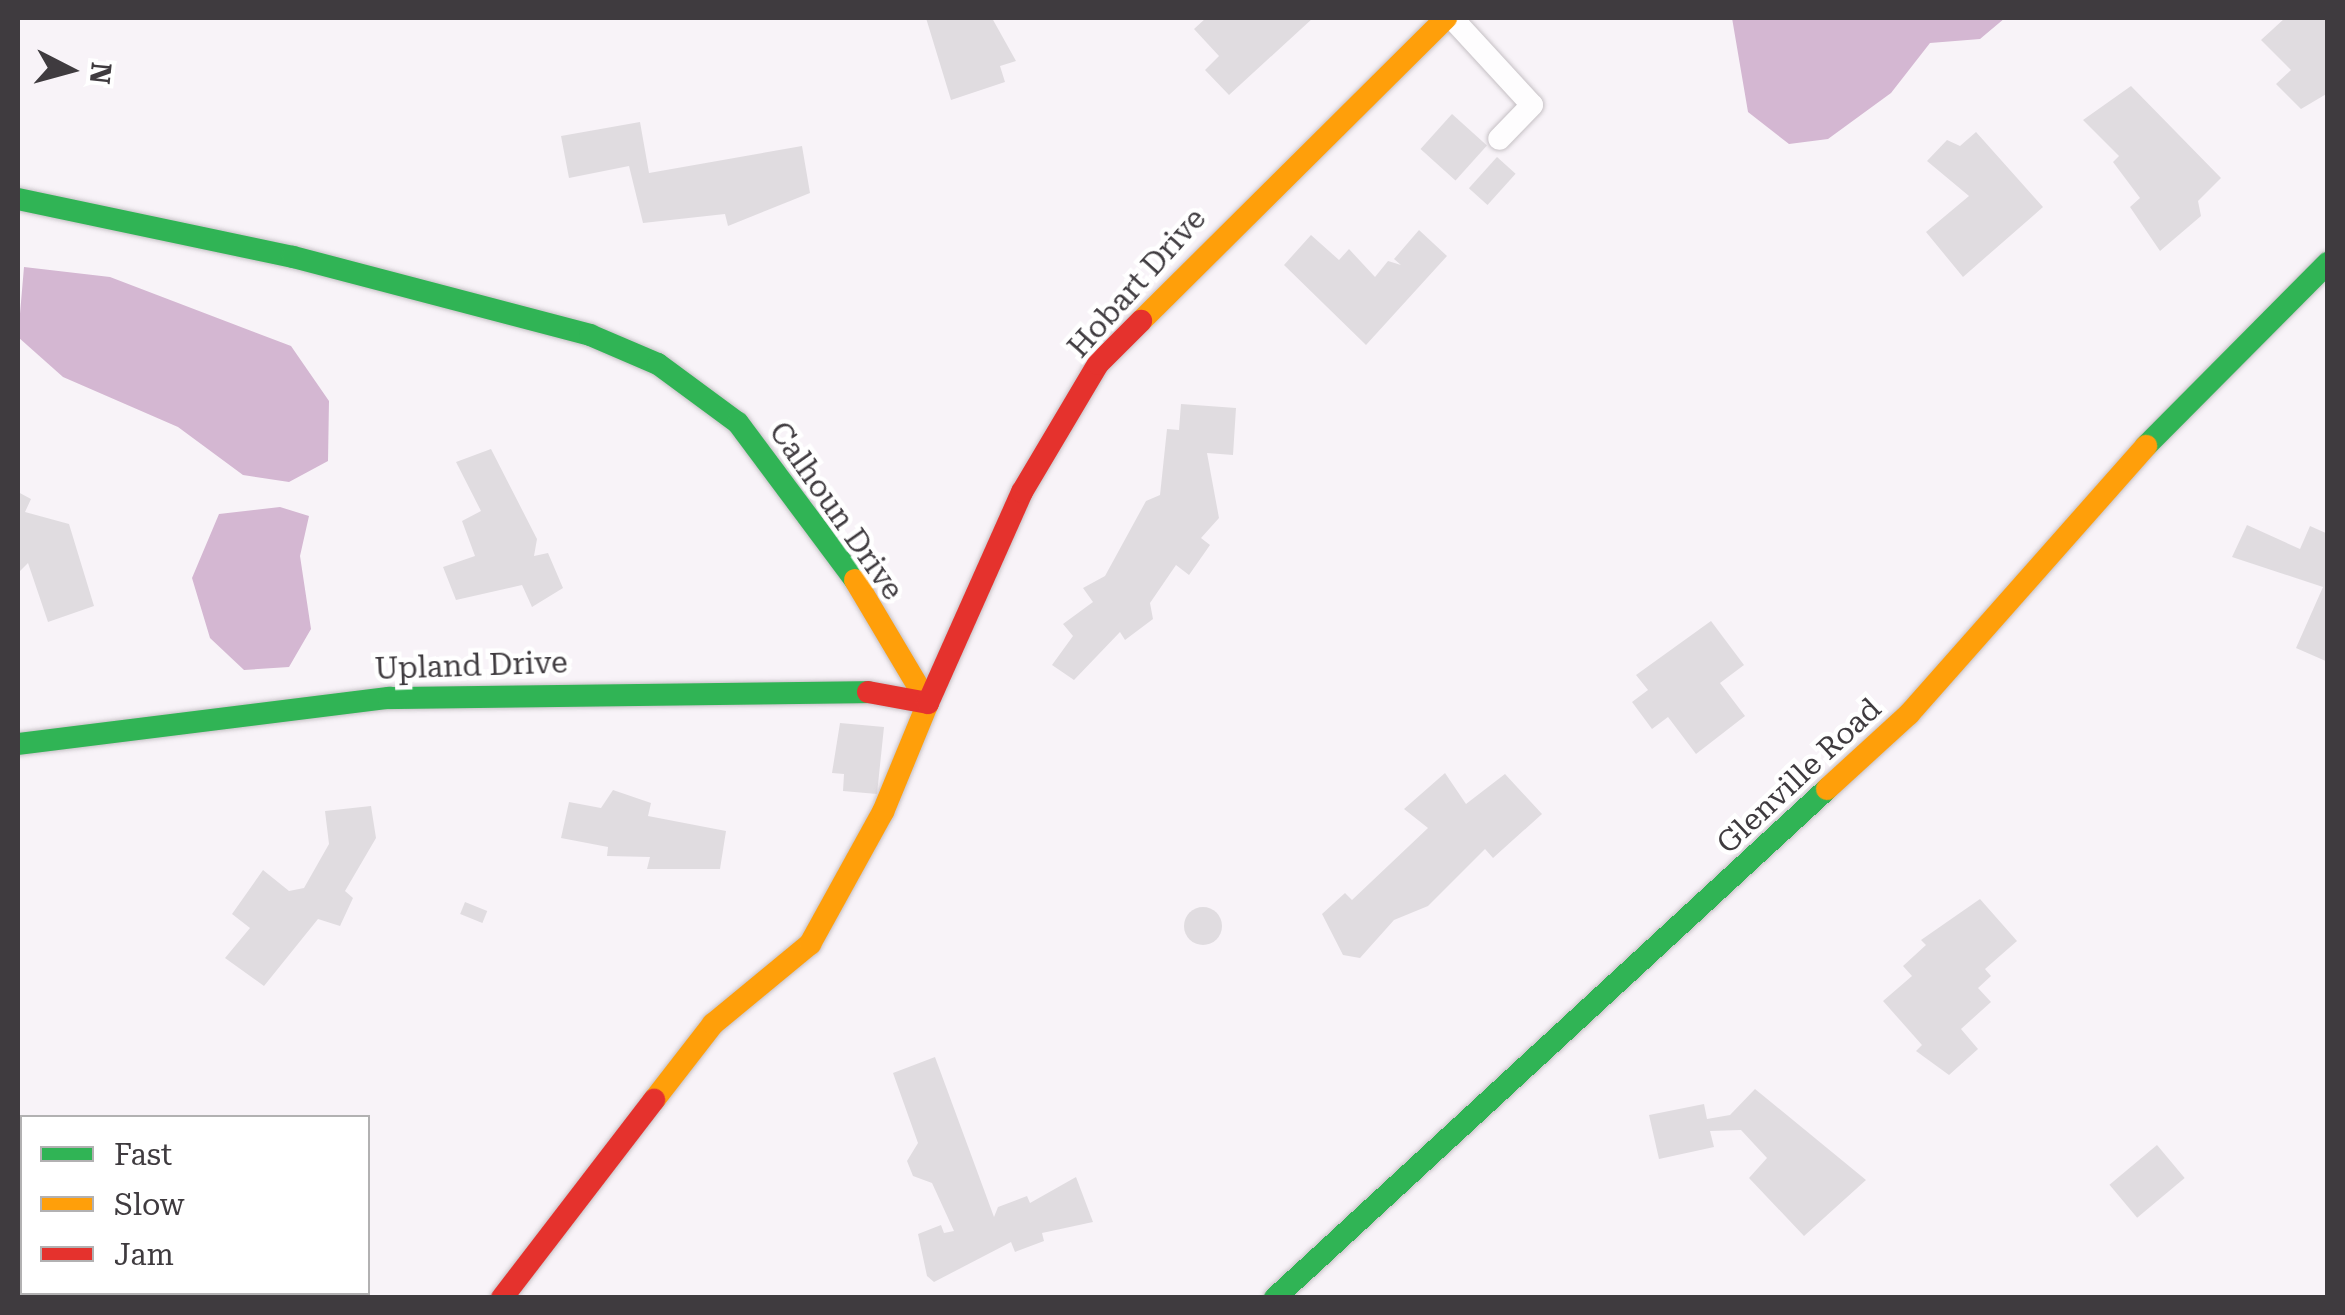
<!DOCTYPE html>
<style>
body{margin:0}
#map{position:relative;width:2345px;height:1315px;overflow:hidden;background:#f8f3f8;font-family:"Roboto Serif",serif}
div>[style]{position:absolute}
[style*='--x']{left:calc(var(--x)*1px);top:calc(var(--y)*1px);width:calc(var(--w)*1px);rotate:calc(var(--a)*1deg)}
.water>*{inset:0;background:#d4b7d2}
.building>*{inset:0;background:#e0dce0;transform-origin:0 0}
.round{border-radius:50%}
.roads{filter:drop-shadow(0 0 2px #c5c0c4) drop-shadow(0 0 2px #c5c0c4)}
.lane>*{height:22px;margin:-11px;padding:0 11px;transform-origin:11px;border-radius:11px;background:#fefdfe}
.fast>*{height:22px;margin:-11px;padding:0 11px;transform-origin:11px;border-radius:11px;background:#30b455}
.slow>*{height:22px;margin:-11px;padding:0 11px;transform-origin:11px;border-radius:11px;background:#ff9f0a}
.jam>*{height:22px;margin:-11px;padding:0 11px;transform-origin:11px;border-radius:11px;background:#e5322d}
span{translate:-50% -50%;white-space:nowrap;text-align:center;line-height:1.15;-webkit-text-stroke:9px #fff;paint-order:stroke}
.street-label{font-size:30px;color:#3f3b3f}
.frame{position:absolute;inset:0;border:20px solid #3f3b3f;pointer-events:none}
.legend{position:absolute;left:20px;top:1115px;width:350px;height:180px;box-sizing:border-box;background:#fff;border:2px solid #b2b1b2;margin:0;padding:12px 18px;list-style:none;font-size:30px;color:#3f3b3f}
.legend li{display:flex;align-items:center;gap:20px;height:50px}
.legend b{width:50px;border:2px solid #b2b1b2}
.north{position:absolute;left:20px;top:20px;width:100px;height:100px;-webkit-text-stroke:8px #fff;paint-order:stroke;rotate:96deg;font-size:28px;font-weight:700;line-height:40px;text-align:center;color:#3f3b3f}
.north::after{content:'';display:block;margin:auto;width:35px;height:45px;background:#3f3b3f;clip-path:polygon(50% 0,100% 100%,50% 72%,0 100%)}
</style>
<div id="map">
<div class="water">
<div style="clip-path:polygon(1732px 18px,2005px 18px,1980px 39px,1930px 43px,1891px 93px,1828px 139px,1789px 144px,1748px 112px)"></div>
<div style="clip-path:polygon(24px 267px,110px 277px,291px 346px,329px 401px,328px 461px,289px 482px,243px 475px,178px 427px,63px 377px,18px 337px)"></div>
<div style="clip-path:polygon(280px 507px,309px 516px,300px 556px,311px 629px,289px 667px,244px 670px,210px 638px,192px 578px,219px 514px)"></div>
</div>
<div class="building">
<div style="clip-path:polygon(926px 18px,992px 18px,1016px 61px,1000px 66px,1005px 82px,951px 100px)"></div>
<div style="clip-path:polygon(1206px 18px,1313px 18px,1229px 95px,1205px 70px,1219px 56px,1194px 29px)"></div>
<div style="clip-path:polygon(2285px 18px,2328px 18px,2328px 93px,2301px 109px,2276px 84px,2291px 70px,2261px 40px)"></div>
<div style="clip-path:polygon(2131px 86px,2221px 178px,2198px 201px,2201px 216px,2160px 251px,2130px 207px,2140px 198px,2113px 162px,2119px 156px,2083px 120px)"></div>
<div style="left:1452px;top:114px;width:47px;height:47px;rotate:42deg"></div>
<div style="clip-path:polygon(640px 122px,649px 173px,802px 146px,810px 193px,728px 226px,725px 214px,643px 223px,629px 166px,569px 178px,561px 136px)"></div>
<div style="clip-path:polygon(1976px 132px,2043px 207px,1963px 277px,1926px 232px,1969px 196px,1927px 161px,1947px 140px,1960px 146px)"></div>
<div style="left:1497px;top:157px;width:25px;height:42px;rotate:42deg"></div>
<div style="clip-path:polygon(1419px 230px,1447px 256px,1366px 345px,1284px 265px,1311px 235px,1339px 260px,1349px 249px,1375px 277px,1388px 261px,1401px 265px,1394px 259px)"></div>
<div style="clip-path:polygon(1181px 404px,1236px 408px,1233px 455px,1207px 453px,1219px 518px,1201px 538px,1210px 545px,1189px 575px,1176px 565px,1150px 603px,1153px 619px,1125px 640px,1120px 632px,1074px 680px,1052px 665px,1073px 636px,1063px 624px,1093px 602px,1083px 588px,1105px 576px,1146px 501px,1160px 495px,1167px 429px,1179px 430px)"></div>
<div style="clip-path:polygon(491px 449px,537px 539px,534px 556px,548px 553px,563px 588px,532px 607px,522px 585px,456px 600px,443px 567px,475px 556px,462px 521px,481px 511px,456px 462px)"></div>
<div style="clip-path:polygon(18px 492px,31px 499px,25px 512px,69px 524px,94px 606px,48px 622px,28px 563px,18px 573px)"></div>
<div style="clip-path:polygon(2247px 525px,2300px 549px,2310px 526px,2328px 534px,2328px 662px,2296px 648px,2323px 587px,2232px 557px)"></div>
<div style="clip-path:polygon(1711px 621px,1744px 665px,1720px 683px,1745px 716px,1696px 754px,1668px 717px,1652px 729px,1632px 702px,1648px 690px,1636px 675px)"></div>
<div style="clip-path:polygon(840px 723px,884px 727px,877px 794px,843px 791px,844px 774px,832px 773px)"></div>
<div style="clip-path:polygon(1445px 773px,1466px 804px,1505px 774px,1542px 814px,1493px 858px,1485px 849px,1428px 906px,1394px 920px,1360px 958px,1343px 955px,1322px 914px,1345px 893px,1352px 900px,1428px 828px,1404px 809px)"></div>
<div style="clip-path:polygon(613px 790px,651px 803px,648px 816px,726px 831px,720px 869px,647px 869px,650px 857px,607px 856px,608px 847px,561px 838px,569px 802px,601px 808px)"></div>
<div style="clip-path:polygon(371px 806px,376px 838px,345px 891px,353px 898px,340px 926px,318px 919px,264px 986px,225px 958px,250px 928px,232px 914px,263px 870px,289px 891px,304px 888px,329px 844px,325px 811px)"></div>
<div style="clip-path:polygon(1980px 899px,2017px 941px,1985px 969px,1991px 976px,1978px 988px,1991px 1002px,1961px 1029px,1978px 1049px,1949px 1075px,1916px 1051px,1922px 1045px,1883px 1001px,1912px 976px,1903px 966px,1926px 945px,1921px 940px)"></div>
<div style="left:465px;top:902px;width:24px;height:13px;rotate:22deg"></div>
<div class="round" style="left:1184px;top:907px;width:38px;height:38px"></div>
<div style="clip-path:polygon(935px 1057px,994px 1217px,998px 1207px,1027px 1196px,1030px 1203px,1076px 1177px,1093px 1222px,1042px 1233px,1044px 1241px,1015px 1252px,1011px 1242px,934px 1282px,927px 1276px,918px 1234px,941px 1225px,944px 1233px,954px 1231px,932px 1183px,913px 1176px,907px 1161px,918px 1143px,893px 1073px)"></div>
<div style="clip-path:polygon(1755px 1089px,1866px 1180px,1804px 1236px,1749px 1178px,1767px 1158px,1741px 1130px,1710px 1131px,1714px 1147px,1659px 1159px,1649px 1115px,1704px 1104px,1707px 1119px,1730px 1115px)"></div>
<div style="left:2157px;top:1145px;width:43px;height:62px;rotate:50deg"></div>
</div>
<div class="roads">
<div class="lane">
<div style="--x:1452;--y:18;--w:118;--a:47.4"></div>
<div style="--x:1532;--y:105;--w:47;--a:134.1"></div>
</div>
<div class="fast">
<div style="--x:18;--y:199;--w:281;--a:11.9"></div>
<div style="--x:293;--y:257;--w:307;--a:14.7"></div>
<div style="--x:590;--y:335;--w:74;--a:23.1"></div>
<div style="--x:658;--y:364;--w:99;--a:36.4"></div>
<div style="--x:738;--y:423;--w:196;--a:53.3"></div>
<div style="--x:2146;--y:446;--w:258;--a:-45.2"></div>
<div style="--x:18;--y:744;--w:374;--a:-7.1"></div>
<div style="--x:389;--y:698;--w:479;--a:-0.7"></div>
<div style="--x:1275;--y:1298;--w:751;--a:-42.68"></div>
</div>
<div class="slow">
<div style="--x:1141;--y:321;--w:430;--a:-44.8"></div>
<div style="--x:1827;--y:789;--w:111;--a:-42.4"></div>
<div style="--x:1909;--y:714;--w:358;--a:-48.5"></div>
<div style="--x:654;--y:1100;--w:96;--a:-52.2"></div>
<div style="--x:713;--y:1024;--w:126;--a:-39.5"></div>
<div style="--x:810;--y:944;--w:151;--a:-61.1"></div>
<div style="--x:883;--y:812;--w:118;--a:-67.6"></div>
<div style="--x:928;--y:703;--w:143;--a:-120.7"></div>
</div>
<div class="jam">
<div style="--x:868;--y:692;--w:61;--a:10.4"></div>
<div style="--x:928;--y:703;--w:231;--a:-66"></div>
<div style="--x:1022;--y:492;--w:149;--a:-59.3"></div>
<div style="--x:1098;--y:364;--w:61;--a:-45"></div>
<div style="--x:502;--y:1298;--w:250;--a:-52.5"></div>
</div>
</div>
<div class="street-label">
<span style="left:1137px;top:283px;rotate:-48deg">Hobart Drive</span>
<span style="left:836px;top:511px;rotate:55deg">Calhoun Drive</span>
<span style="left:471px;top:666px;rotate:-2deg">Upland Drive</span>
<span style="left:1799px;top:776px;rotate:-43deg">Glenville Road</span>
</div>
<div class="frame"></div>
<ul class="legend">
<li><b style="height:12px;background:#30b455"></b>Fast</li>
<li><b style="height:12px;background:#ff9f0a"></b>Slow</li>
<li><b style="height:12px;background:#e5322d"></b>Jam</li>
</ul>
<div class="north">N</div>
</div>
